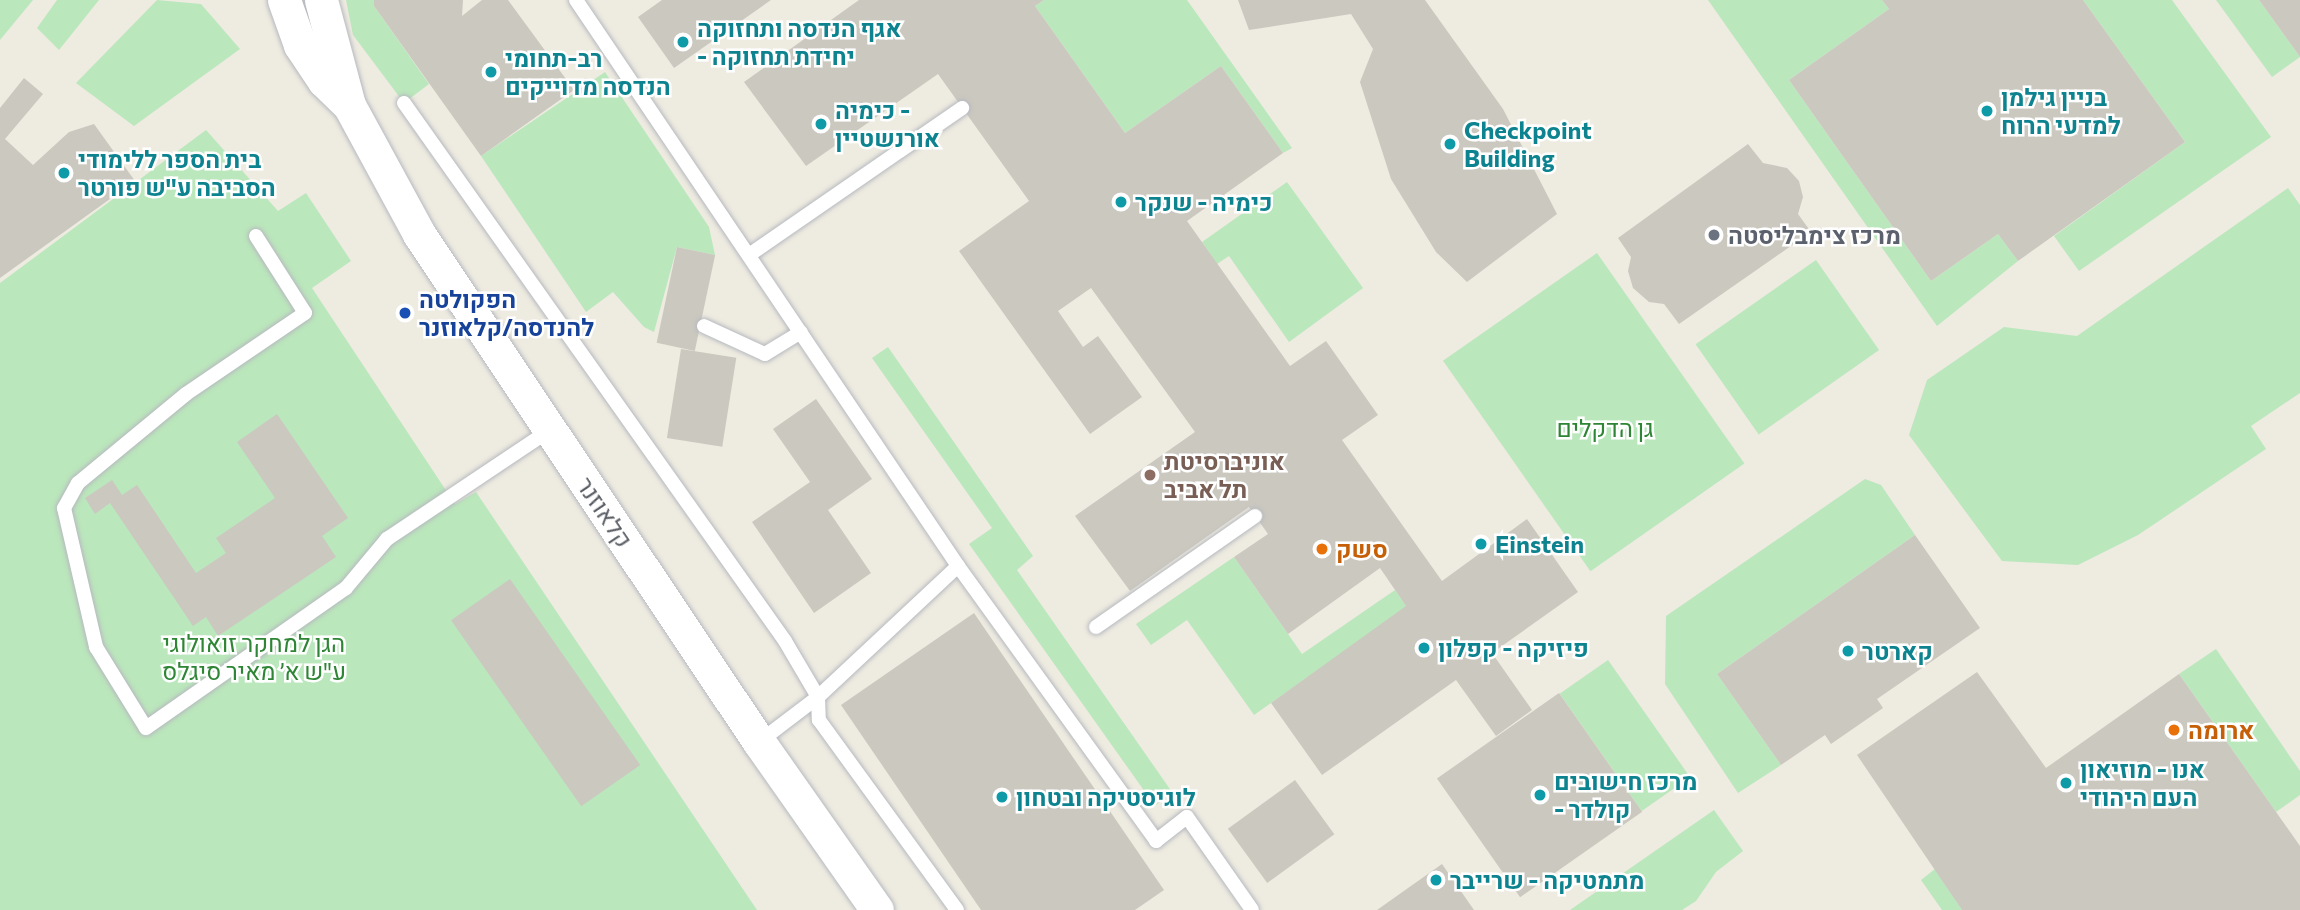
<!DOCTYPE html>
<meta charset="utf-8">
<style>
body{margin:0}
#map{position:relative;width:2300px;height:910px;overflow:hidden;background:#eeebe1;font-family:Commissioner,Heebo,sans-serif}
div>[style]{position:absolute}
[style*='--x']{left:calc(var(--x)*1px);top:calc(var(--y)*1px);width:calc(var(--w)*1px);rotate:calc(var(--a)*1deg)}
.green>*{inset:0;background:#bbe7bc;transform-origin:0 0}
.building>*{inset:0;background:#cbc8c0;transform-origin:0 0}
.roads{filter:drop-shadow(0 0 2px #b6b9bf) drop-shadow(0 0 2px #b6b9bf)}
.service>*{height:14px;margin:-7px;padding:0 7px;transform-origin:7px;border-radius:7px;background:#fff}
.tertiary>*{height:33px;margin:-16.5px;padding:0 16.5px;transform-origin:16.5px;border-radius:16.5px;background:#fff}
.dots>*{width:19px;height:19px;translate:-50% -50%;box-sizing:border-box;border:4px solid #fff;border-radius:50%}
span{translate:-50% -50%;white-space:nowrap;text-align:center;line-height:1.15;-webkit-text-stroke:5px #fff;paint-order:stroke}
.culture-label{font-size:24px;color:#0d838f;font-weight:700}
.left{translate:0 -50%;text-align:left}
.worship-label{font-size:24px;color:#5b616d;font-weight:700}
.transit-label{font-size:24px;color:#164399;font-weight:700}
.park-label{font-size:24px;color:#2e8535}
.education-label{font-size:24px;color:#785e54;font-weight:700}
.street-label{font-size:24px;color:#595d63}
.food-label{font-size:24px;color:#c56008;font-weight:700}
</style>
<div id="map">
<div class="green">
<div style="clip-path:polygon(0 0,33px 0,0 40px)"></div>
<div style="clip-path:polygon(57px 0,99px 0,59px 50px,37px 28px)"></div>
<div style="clip-path:polygon(157px 0,201px 4px,240px 49px,134px 126px,76px 83px)"></div>
<div style="clip-path:polygon(346px 0,374px 0,374px 6px,429px 84px,404px 103px,353px 35px)"></div>
<div style="clip-path:polygon(1044px 0,1187px 0,1292px 148px,1283px 153px,1221px 66px,1125px 133px,1035px 6px)"></div>
<div style="clip-path:polygon(1708px 0,1882px 0,1889px 9px,1789px 80px,1931px 281px,1998px 234px,2018px 261px,1937px 326px)"></div>
<div style="clip-path:polygon(2083px 0,2172px 0,2271px 137px,2079px 271px,2054px 236px,2185px 142px)"></div>
<div style="clip-path:polygon(2216px 0,2259px 0,2300px 57px,2272px 77px)"></div>
<div style="clip-path:polygon(605px 72px,709px 227px,715px 255px,677px 247px,654px 332px,644px 327px,613px 292px,586px 312px,481px 156px)"></div>
<div style="clip-path:polygon(206px 130px,278px 211px,306px 193px,351px 261px,312px 288px,455px 504px,476px 492px,757px 910px,0 910px,0 283px)"></div>
<div style="clip-path:polygon(1287px 182px,1363px 288px,1289px 342px,1229px 256px,1217px 264px,1202px 242px)"></div>
<div style="clip-path:polygon(2288px 188px,2300px 205px,2300px 393px,2251px 426px,2266px 449px,2138px 535px,2078px 565px,2002px 561px,1909px 435px,1927px 380px,2004px 327px,2077px 336px)"></div>
<div style="left:1597px;top:253px;width:257px;height:188px;rotate:55deg"></div>
<div style="left:1816px;top:260px;width:110px;height:147px;rotate:55deg"></div>
<div style="clip-path:polygon(888px 347px,1033px 556px,1017px 570px,1172px 792px,1155px 806px,969px 544px,992px 528px,872px 358px)"></div>
<div style="clip-path:polygon(1865px 479px,1881px 485px,1915px 535px,1717px 674px,1781px 765px,1738px 793px,1665px 684px,1666px 616px)"></div>
<div style="clip-path:polygon(1234px 557px,1302px 654px,1395px 590px,1407px 607px,1254px 715px,1187px 620px,1151px 645px,1136px 624px)"></div>
<div style="clip-path:polygon(2216px 649px,2300px 771px,2300px 795px,2276px 812px,2179px 674px)"></div>
<div style="left:1608px;top:660px;width:143px;height:59px;rotate:55deg"></div>
<div style="clip-path:polygon(1714px 810px,1743px 851px,1716px 872px,1696px 901px,1682px 910px,1570px 910px)"></div>
<div style="clip-path:polygon(1935px 869px,1962px 910px,1942px 910px,1921px 880px)"></div>
</div>
<div class="building">
<div style="clip-path:polygon(374px 0,463px 0,462px 16px,482px 0,508px 0,574px 90px,481px 156px,374px 6px)"></div>
<div style="clip-path:polygon(662px 0,771px 0,674px 68px,638px 17px)"></div>
<div style="clip-path:polygon(859px 0,1044px 0,1035px 6px,1125px 133px,1221px 66px,1283px 153px,1187px 221px,1290px 366px,1326px 341px,1378px 415px,1342px 440px,1442px 581px,1527px 519px,1578px 592px,1492px 653px,1532px 710px,1496px 736px,1456px 680px,1322px 775px,1271px 703px,1406px 606px,1380px 568px,1288px 634px,1234px 557px,1268px 534px,1249px 507px,1130px 591px,1075px 516px,1195px 432px,1091px 288px,1058px 311px,1083px 347px,1098px 336px,1142px 397px,1090px 434px,959px 251px,1029px 201px,938px 74px,806px 166px,744px 82px)"></div>
<div style="clip-path:polygon(1238px 0,1425px 0,1503px 109px,1557px 214px,1467px 282px,1436px 252px,1391px 179px,1360px 82px,1373px 49px,1351px 14px,1249px 30px)"></div>
<div style="clip-path:polygon(1882px 0,2083px 0,2185px 142px,2018px 261px,1998px 234px,1931px 281px,1789px 80px,1889px 9px)"></div>
<div style="clip-path:polygon(2259px 0,2300px 0,2300px 57px)"></div>
<div style="clip-path:polygon(24px 78px,43px 94px,5px 139px,33px 165px,69px 132px,94px 124px,135px 181px,0 278px,0 108px)"></div>
<div style="clip-path:polygon(1748px 144px,1763px 163px,1787px 168px,1799px 181px,1803px 197px,1798px 214px,1811px 232px,1679px 324px,1664px 304px,1649px 302px,1633px 288px,1628px 271px,1631px 257px,1618px 238px)"></div>
<div style="left:677px;top:247px;width:39px;height:98px;rotate:12deg"></div>
<div style="left:681px;top:349px;width:56px;height:90px;rotate:9deg"></div>
<div style="clip-path:polygon(816px 399px,872px 479px,828px 510px,871px 573px,814px 613px,752px 522px,810px 482px,773px 429px)"></div>
<div style="clip-path:polygon(277px 414px,348px 518px,322px 536px,336px 557px,218px 636px,206px 617px,193px 626px,110px 503px,95px 514px,85px 498px,112px 480px,122px 495px,137px 485px,196px 573px,226px 553px,216px 538px,275px 498px,237px 442px)"></div>
<div style="clip-path:polygon(1915px 535px,1980px 628px,1877px 699px,1883px 708px,1831px 744px,1825px 735px,1781px 765px,1717px 674px)"></div>
<div style="left:510px;top:579px;width:227px;height:72px;rotate:55deg"></div>
<div style="clip-path:polygon(974px 613px,1164px 890px,1135px 910px,981px 910px,841px 705px)"></div>
<div style="clip-path:polygon(1977px 672px,2046px 768px,2179px 674px,2300px 846px,2300px 910px,1962px 910px,1857px 755px)"></div>
<div style="left:1559px;top:693px;width:145px;height:149px;rotate:55deg"></div>
<div style="left:1295px;top:780px;width:67px;height:83px;rotate:54deg"></div>
<div style="clip-path:polygon(1442px 864px,1474px 910px,1377px 910px)"></div>
</div>
<div class="roads">
<div class="service">
<div style="--x:576;--y:0;--w:683;--a:55.98"></div>
<div style="--x:958;--y:566;--w:192;--a:136.9"></div>
<div style="--x:818;--y:697;--w:23;--a:88"></div>
<div style="--x:819;--y:720;--w:235;--a:54"></div>
<div style="--x:404;--y:103;--w:659;--a:54.69"></div>
<div style="--x:785;--y:641;--w:65;--a:59.5"></div>
<div style="--x:818;--y:697;--w:74;--a:142.7"></div>
<div style="--x:256;--y:236;--w:91;--a:57.5"></div>
<div style="--x:305;--y:313;--w:144;--a:145.8"></div>
<div style="--x:186;--y:394;--w:140;--a:140.5"></div>
<div style="--x:78;--y:483;--w:29;--a:119"></div>
<div style="--x:64;--y:508;--w:143;--a:77"></div>
<div style="--x:96;--y:647;--w:95;--a:58.3"></div>
<div style="--x:146;--y:728;--w:244;--a:-35"></div>
<div style="--x:346;--y:588;--w:64;--a:-50.1"></div>
<div style="--x:387;--y:539;--w:196;--a:-33.8"></div>
<div style="--x:749;--y:255;--w:259;--a:-34.6"></div>
<div style="--x:704;--y:326;--w:67;--a:24.7"></div>
<div style="--x:765;--y:354;--w:42;--a:-31.4"></div>
<div style="--x:958;--y:566;--w:339;--a:54.2"></div>
<div style="--x:1156;--y:841;--w:39;--a:-38"></div>
<div style="--x:1187;--y:817;--w:113;--a:55"></div>
<div style="--x:1096;--y:627;--w:194;--a:-34.9"></div>
</div>
<div class="tertiary">
<div style="--x:284;--y:0;--w:48;--a:70.4"></div>
<div style="--x:300;--y:45;--w:43;--a:56.3"></div>
<div style="--x:324;--y:81;--w:35;--a:44"></div>
<div style="--x:321;--y:0;--w:109;--a:75.1"></div>
<div style="--x:349;--y:105;--w:147;--a:61.5"></div>
<div style="--x:419;--y:234;--w:611;--a:56.21"></div>
<div style="--x:759;--y:742;--w:205;--a:54.9"></div>
</div>
</div>
<div class="dots">
<div style="left:683px;top:42px;background:#0f9aa8"></div>
<div style="left:491px;top:72px;background:#0f9aa8"></div>
<div style="left:1987px;top:111px;background:#0f9aa8"></div>
<div style="left:821px;top:124px;background:#0f9aa8"></div>
<div style="left:1450px;top:144px;background:#0f9aa8"></div>
<div style="left:64px;top:173px;background:#0f9aa8"></div>
<div style="left:1121px;top:202px;background:#0f9aa8"></div>
<div style="left:1714px;top:235px;background:#6b7280"></div>
<div style="left:405px;top:313px;background:#1a4fb4"></div>
<div style="left:1150px;top:475px;background:#8d6e63"></div>
<div style="left:1481px;top:544px;background:#0f9aa8"></div>
<div style="left:1322px;top:549px;background:#e8710a"></div>
<div style="left:1424px;top:648px;background:#0f9aa8"></div>
<div style="left:1848px;top:651px;background:#0f9aa8"></div>
<div style="left:2174px;top:730px;background:#e8710a"></div>
<div style="left:2066px;top:783px;background:#0f9aa8"></div>
<div style="left:1540px;top:795px;background:#0f9aa8"></div>
<div style="left:1002px;top:797px;background:#0f9aa8"></div>
<div style="left:1436px;top:880px;background:#0f9aa8"></div>
</div>
<div class="culture-label">
<span class="left" style="left:697px;top:42px">אגף הנדסה ותחזוקה<br>- יחידת תחזוקה</span>
<span class="left" style="left:505px;top:72px">רב-תחומי<br>הנדסה מדוייקים</span>
<span class="left" style="left:2001px;top:111px">בניין גילמן<br>למדעי הרוח</span>
<span class="left" style="left:835px;top:124px">כימיה -<br>אורנשטיין</span>
<span class="left" style="left:1464px;top:144px">Checkpoint<br>Building</span>
<span class="left" style="left:78px;top:173px">בית הספר ללימודי<br>הסביבה ע''ש פורטר</span>
<span class="left" style="left:1135px;top:202px">כימיה - שנקר</span>
<span class="left" style="left:1495px;top:544px">Einstein</span>
<span class="left" style="left:1438px;top:648px">פיזיקה - קפלון</span>
<span class="left" style="left:1862px;top:651px">קארטר</span>
<span class="left" style="left:2080px;top:783px">אנו - מוזיאון<br>העם היהודי</span>
<span class="left" style="left:1554px;top:795px">מרכז חישובים<br>- קולדר</span>
<span class="left" style="left:1016px;top:797px">לוגיסטיקה ובטחון</span>
<span class="left" style="left:1450px;top:880px">מתמטיקה - שרייבר</span>
</div>
<div class="worship-label">
<span class="left" style="left:1728px;top:235px">מרכז צימבליסטה</span>
</div>
<div class="transit-label">
<span class="left" style="left:419px;top:313px">הפקולטה<br>להנדסה/קלאוזנר</span>
</div>
<div class="park-label">
<span style="left:1605px;top:428px">גן הדקלים</span>
<span style="left:254px;top:657px">הגן למחקר זואולוגי<br>ע"ש א׳ מאיר סיגלס</span>
</div>
<div class="education-label">
<span class="left" style="left:1164px;top:475px">אוניברסיטת<br>תל אביב</span>
</div>
<div class="street-label">
<span style="left:605px;top:512px;rotate:56deg">קלאוזנר</span>
</div>
<div class="food-label">
<span class="left" style="left:1336px;top:549px">סשק</span>
<span class="left" style="left:2188px;top:730px">ארומה</span>
</div>
</div>
